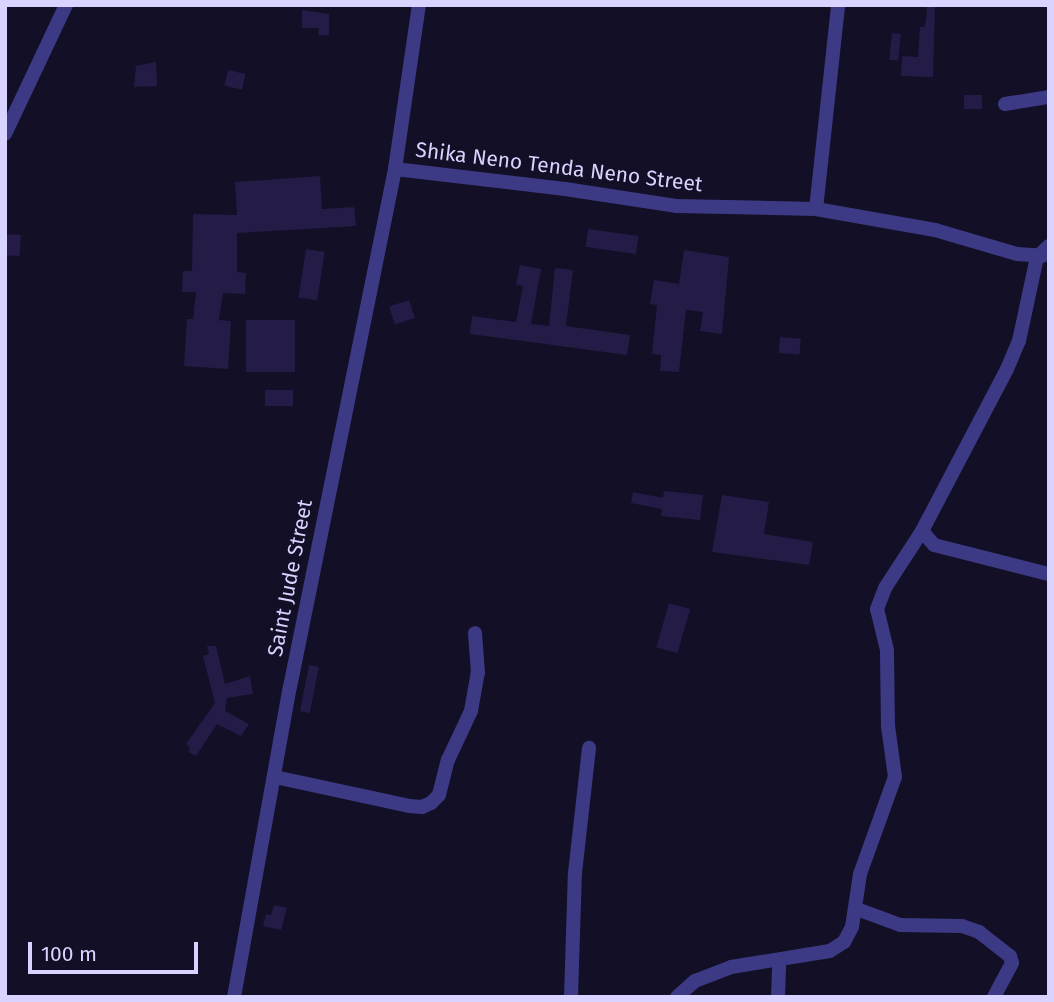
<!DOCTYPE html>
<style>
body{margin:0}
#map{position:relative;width:1054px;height:1002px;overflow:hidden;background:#130f26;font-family:"Fira Sans",sans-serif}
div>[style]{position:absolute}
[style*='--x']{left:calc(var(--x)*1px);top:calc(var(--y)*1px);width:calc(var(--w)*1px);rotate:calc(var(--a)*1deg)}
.building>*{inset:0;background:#241b47;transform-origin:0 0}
.street>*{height:14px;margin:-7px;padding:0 7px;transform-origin:7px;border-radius:7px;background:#3d3a85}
span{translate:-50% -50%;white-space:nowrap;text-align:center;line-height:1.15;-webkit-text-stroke:7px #130f26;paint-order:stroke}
.street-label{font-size:21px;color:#d9d4ff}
.frame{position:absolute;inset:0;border:7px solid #d9d4ff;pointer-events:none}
.scale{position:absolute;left:28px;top:942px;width:170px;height:32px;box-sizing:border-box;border:4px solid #d9d4ff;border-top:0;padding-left:9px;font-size:21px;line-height:24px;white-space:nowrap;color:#d9d4ff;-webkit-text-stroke:5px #130f26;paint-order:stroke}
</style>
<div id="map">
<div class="building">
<div style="clip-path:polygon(927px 5px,935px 5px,933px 77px,901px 76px,902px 56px,918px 57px,920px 27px,924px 27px,926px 21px)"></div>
<div style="clip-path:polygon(302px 10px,329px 14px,329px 35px,318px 35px,319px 28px,302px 28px)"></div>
<div style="left:892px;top:33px;width:9px;height:27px;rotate:6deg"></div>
<div style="clip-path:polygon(156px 62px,157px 86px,134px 87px,136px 66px)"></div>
<div style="left:228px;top:70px;width:18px;height:16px;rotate:13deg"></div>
<div style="left:964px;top:95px;width:18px;height:14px"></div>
<div style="clip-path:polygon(320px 176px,322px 209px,354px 207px,356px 226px,237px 233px,237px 272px,246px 273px,245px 294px,223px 293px,219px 320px,231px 321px,228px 369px,184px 366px,187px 319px,193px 319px,196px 292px,182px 292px,183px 271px,192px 271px,193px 214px,237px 215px,235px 182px)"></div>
<div style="left:588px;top:229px;width:51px;height:18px;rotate:8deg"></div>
<div style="left:5px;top:234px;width:16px;height:21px;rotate:4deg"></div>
<div style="left:306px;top:249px;width:19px;height:49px;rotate:9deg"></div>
<div style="clip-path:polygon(684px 250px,729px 257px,722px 334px,700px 331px,703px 312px,686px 310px,679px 372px,660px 371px,661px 355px,652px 354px,657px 305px,650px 304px,654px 280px,679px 284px)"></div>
<div style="clip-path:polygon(520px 265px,541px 269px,531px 324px,549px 326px,555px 268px,573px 270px,566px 326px,630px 335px,627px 355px,470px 334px,472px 316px,516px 322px,523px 286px,516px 285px)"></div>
<div style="left:409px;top:300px;width:19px;height:21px;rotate:72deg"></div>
<div style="left:246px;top:320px;width:49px;height:52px"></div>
<div style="left:780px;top:337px;width:21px;height:16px;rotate:5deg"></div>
<div style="left:265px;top:390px;width:28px;height:16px"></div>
<div style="clip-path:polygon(664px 491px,703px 495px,700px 520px,661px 516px,662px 509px,631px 503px,633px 492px,663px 498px)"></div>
<div style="clip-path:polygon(722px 495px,769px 502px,764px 534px,813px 542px,809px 565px,712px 552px)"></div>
<div style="left:669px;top:603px;width:22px;height:46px;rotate:16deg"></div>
<div style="clip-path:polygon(207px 646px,216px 646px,225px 684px,250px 676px,253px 694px,227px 698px,225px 711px,249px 724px,241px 736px,217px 724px,196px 756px,188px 752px,190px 748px,186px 744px,215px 703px,203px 656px,209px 654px)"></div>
<div style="left:309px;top:665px;width:10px;height:47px;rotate:11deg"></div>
<div style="clip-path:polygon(274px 905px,287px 908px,281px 930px,263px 926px,266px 914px,271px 915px)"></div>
</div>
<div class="street">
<div style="--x:1005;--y:104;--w:45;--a:-9"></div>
<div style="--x:5;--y:134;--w:143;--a:-64.7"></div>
<div style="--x:395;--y:169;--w:171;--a:6.7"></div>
<div style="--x:565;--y:189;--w:112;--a:8.7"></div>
<div style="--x:676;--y:206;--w:140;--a:1.2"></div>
<div style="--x:816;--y:209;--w:121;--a:10"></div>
<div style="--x:935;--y:230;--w:85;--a:16.3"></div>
<div style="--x:1017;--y:254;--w:26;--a:4"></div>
<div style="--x:816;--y:209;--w:205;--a:-83.8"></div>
<div style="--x:922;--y:531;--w:18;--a:49"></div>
<div style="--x:934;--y:545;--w:119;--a:14.2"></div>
<div style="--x:275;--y:777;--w:137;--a:12.2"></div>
<div style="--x:409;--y:806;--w:13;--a:4"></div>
<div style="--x:422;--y:807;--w:10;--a:-24"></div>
<div style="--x:431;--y:803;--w:11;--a:-45"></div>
<div style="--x:439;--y:795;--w:36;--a:-76"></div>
<div style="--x:448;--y:760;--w:54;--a:-64.9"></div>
<div style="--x:471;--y:711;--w:39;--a:-80"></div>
<div style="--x:478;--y:673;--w:40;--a:-94.3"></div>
<div style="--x:857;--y:909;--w:46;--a:20.4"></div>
<div style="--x:900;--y:925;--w:62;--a:0.9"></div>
<div style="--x:962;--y:926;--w:18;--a:19"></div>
<div style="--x:979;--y:932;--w:39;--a:38"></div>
<div style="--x:1010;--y:956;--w:7;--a:74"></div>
<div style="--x:1012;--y:963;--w:38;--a:118"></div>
<div style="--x:234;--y:997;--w:315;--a:-79.8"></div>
<div style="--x:290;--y:687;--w:529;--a:-78.54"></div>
<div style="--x:395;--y:169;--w:166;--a:-81.7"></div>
<div style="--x:571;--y:997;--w:124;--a:-88.2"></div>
<div style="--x:575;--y:873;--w:126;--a:-83.6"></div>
<div style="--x:677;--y:997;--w:24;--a:-42"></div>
<div style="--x:695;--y:981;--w:39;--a:-21"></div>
<div style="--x:731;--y:967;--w:100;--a:-9.2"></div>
<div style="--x:830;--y:951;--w:17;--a:-33"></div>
<div style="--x:844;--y:942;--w:17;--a:-62"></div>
<div style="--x:852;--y:927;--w:54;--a:-81.4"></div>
<div style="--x:860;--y:874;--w:103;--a:-70.2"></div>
<div style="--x:895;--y:777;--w:51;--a:-97.8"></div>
<div style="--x:888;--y:726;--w:76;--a:-90.8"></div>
<div style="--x:887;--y:650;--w:42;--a:-103.7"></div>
<div style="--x:877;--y:609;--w:22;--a:-69"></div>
<div style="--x:885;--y:588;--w:68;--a:-57"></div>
<div style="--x:922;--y:531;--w:183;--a:-62.3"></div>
<div style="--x:1007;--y:369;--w:30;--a:-67"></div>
<div style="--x:1019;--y:341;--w:86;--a:-77.9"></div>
<div style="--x:1037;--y:257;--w:16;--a:-43"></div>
<div style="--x:778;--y:997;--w:36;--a:-88"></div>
</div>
<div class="street-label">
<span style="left:559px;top:167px;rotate:7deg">Shika Neno Tenda Neno Street</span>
<span style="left:290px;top:578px;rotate:-79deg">Saint Jude Street</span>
</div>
<div class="frame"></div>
<div class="scale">100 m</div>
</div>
